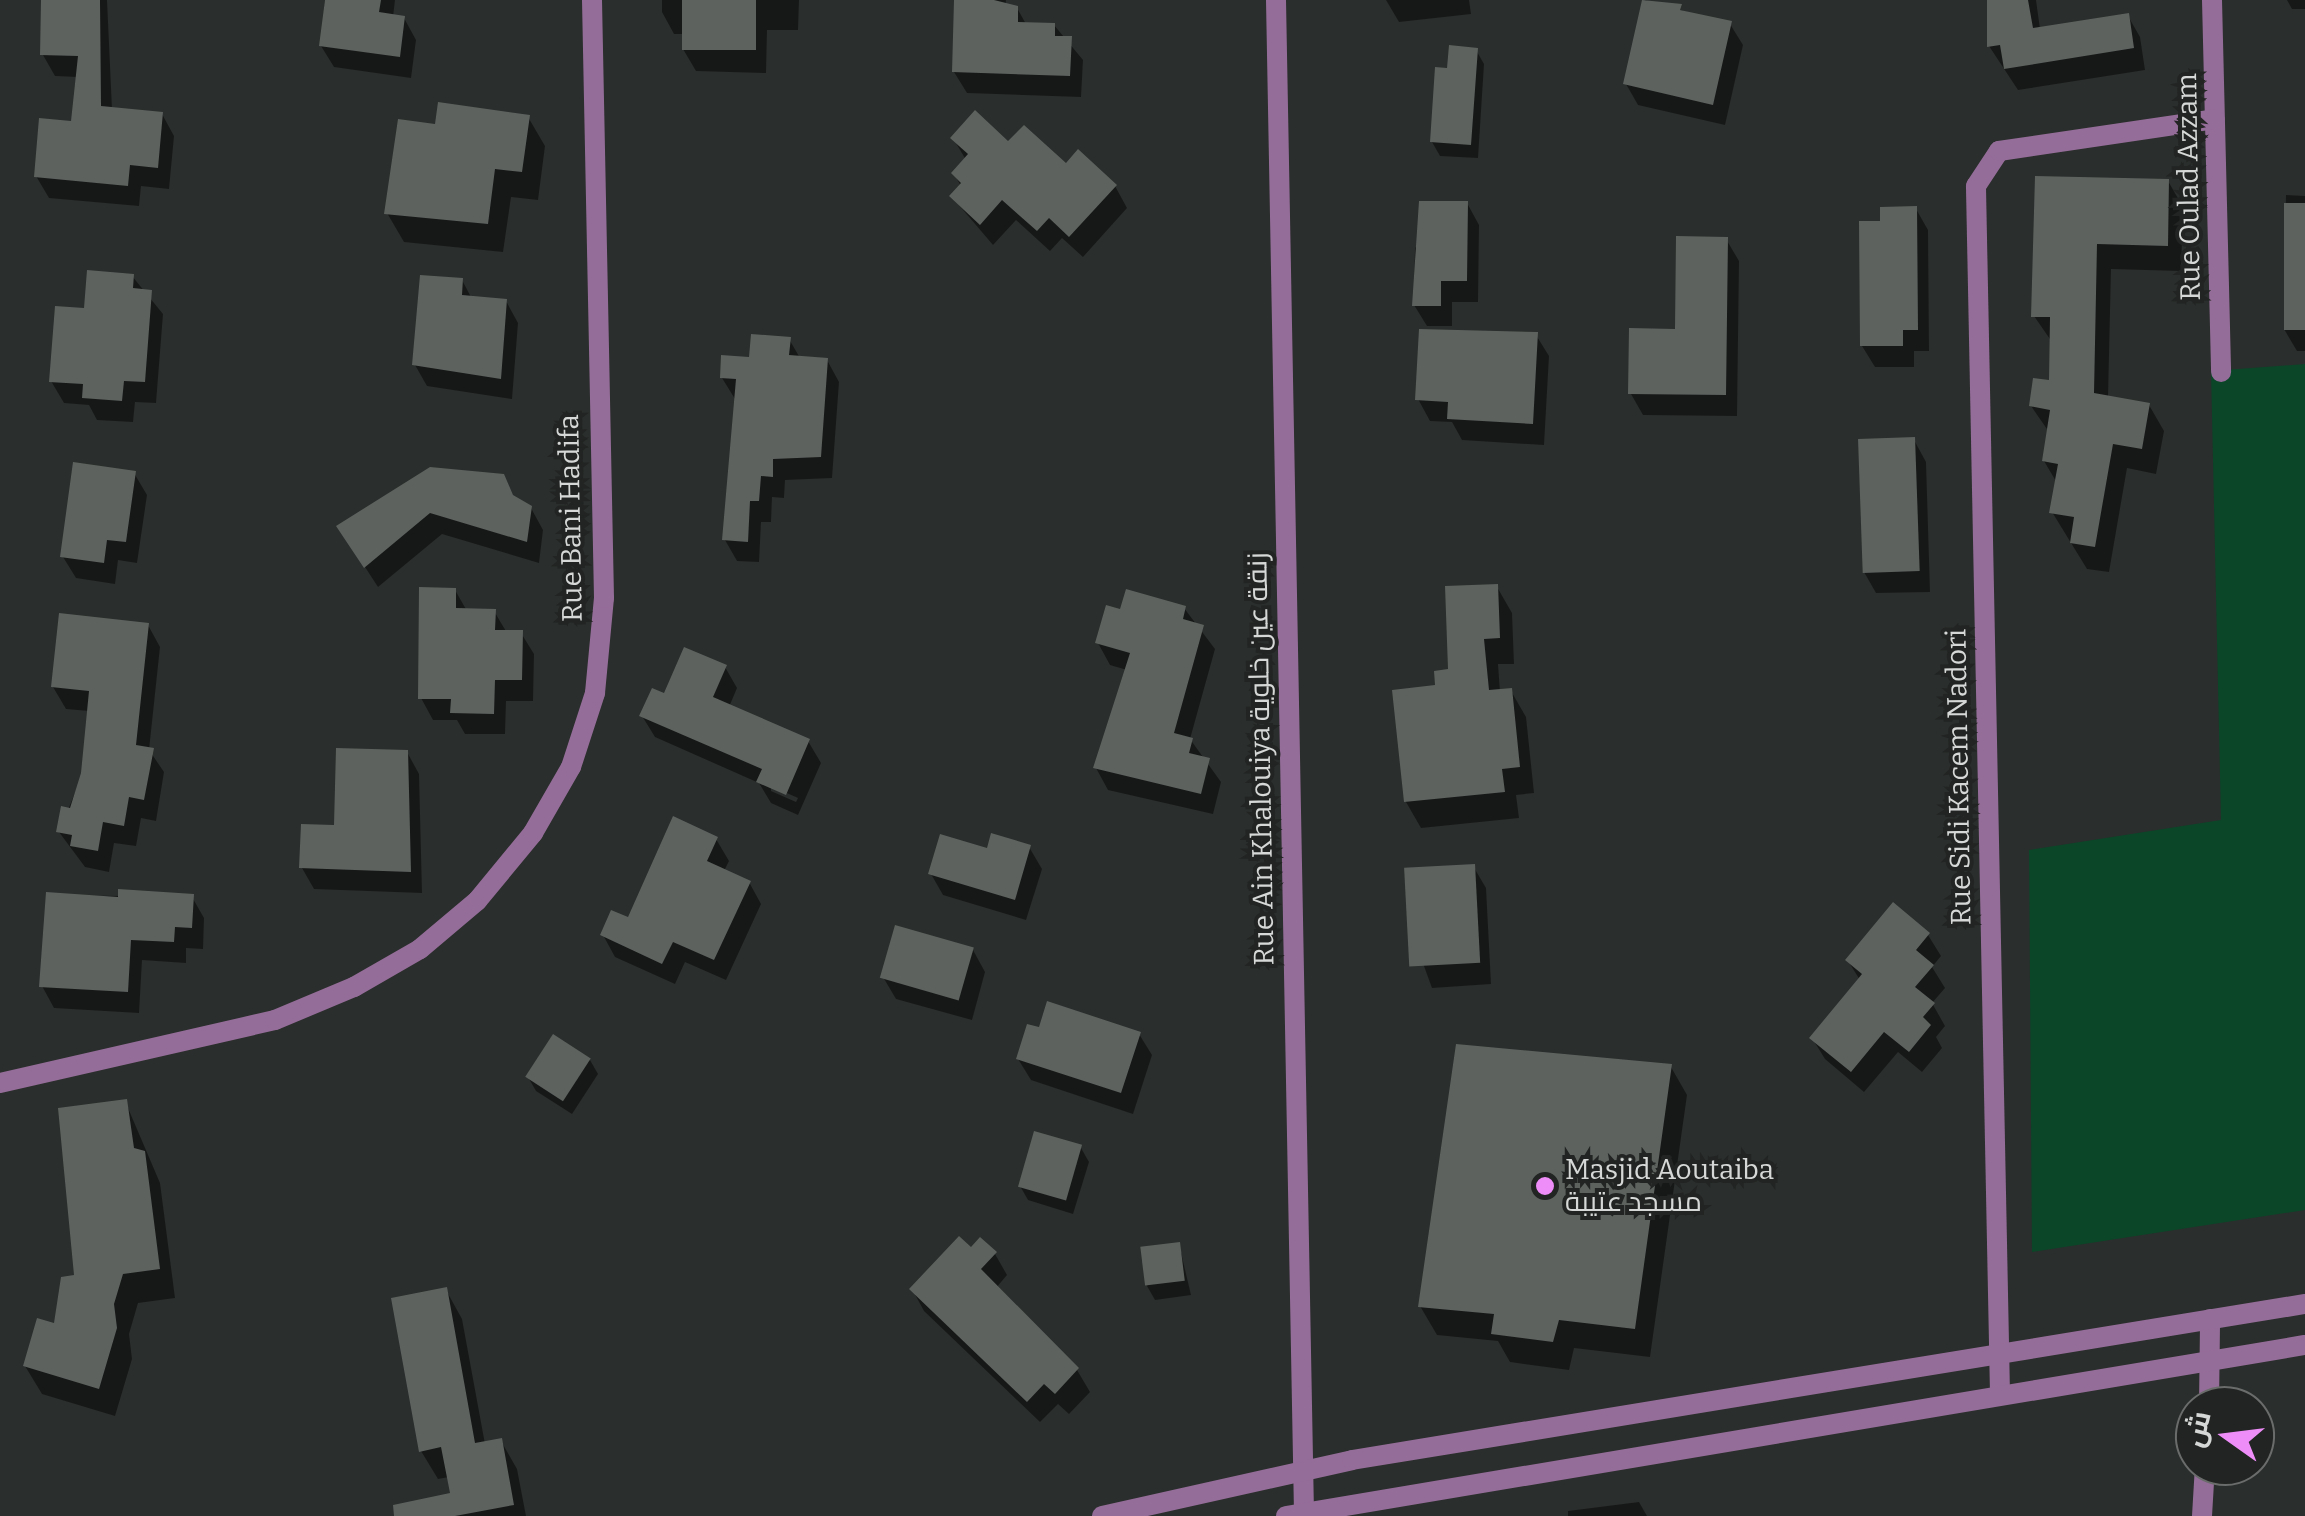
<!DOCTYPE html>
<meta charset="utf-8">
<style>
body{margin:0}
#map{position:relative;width:2305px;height:1516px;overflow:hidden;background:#2a2e2c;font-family:Bitter,Cairo,serif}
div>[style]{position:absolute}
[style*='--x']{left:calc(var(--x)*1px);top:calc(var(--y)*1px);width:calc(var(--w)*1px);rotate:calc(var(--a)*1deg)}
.green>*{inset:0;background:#0b4629}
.shadow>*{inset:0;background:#0007}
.building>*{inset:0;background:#5d625f;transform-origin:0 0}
.minor>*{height:20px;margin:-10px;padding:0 10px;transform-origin:10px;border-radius:10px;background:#956d99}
.tertiary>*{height:20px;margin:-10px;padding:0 10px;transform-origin:10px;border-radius:10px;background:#956d99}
.dots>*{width:28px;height:28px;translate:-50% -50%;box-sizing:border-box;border:5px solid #212422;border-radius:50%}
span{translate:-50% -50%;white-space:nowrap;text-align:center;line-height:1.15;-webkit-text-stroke:8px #212422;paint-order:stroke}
.street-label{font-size:28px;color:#d5d8d6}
.poi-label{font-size:28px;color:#d5d8d6}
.left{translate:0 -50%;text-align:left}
.north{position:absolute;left:2175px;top:1386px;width:100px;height:100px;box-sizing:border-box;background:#212422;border:2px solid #696c6a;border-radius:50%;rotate:284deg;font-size:28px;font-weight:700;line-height:40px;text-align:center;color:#d5d8d6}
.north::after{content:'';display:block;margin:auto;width:35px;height:45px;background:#ee8cf8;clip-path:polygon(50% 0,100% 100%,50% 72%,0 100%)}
</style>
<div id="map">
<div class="green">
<div style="clip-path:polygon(2305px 364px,2305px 1210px,2032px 1252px,2029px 850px,2221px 820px,2211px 371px)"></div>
</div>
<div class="shadow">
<div style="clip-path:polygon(44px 0,107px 0,112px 109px,162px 114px,174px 136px,169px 189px,141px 186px,139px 206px,49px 198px,36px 176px,73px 124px,78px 77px,55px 76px,43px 55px)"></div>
<div style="clip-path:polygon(325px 0,395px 0,393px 17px,404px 18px,416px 40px,411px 78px,334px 67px,321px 46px)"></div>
<div style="clip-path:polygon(662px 0,799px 0,798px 30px,767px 30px,766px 73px,696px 71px,683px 49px,684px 34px,674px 34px,662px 12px)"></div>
<div style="clip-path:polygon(958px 0,1006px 0,1005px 8px,1017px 8px,1026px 24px,1054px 25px,1083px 60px,1081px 97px,967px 93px,954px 72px)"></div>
<div style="clip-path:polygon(1469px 0,1471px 14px,1399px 22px,1386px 0)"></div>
<div style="clip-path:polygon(1645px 0,1730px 24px,1743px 45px,1725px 125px,1638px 105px,1626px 84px)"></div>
<div style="clip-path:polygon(1987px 0,2036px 0,2040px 29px,2128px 16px,2140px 37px,2145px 70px,2018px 90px,1989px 46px)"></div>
<div style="clip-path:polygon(2287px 0,2305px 0,2305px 9px,2292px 9px)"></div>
<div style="clip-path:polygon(1476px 50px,1484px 64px,1478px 158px,1440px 156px,1432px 142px)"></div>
<div style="clip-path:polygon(528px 117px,545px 146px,538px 200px,511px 197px,503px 252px,404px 242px,387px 213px,437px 126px)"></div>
<div style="clip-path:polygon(953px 138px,1009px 145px,1115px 186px,1127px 208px,1083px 257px,1062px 238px,1050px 251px,1016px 220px,993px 245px,952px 197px,961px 186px,954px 174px,966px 160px)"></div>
<div style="clip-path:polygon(2037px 179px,2168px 181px,2183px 207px,2181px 271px,2111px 269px,2108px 398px,2149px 405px,2164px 431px,2156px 474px,2127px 468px,2109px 572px,2087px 569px,2052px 512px,2057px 483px,2044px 461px,2049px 432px,2031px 406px,2052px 383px,2052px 342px,2034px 316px)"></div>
<div style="clip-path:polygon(2286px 195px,2305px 196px,2305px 351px,2297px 351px,2284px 329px)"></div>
<div style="clip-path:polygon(1467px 203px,1479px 225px,1478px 302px,1452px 302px,1452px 326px,1427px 326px,1414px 305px,1415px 248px)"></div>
<div style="clip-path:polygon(1916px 209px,1928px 230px,1929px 351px,1914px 351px,1914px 367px,1875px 367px,1862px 346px,1883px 223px)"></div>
<div style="clip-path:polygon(1726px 239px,1739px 261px,1737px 416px,1643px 415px,1631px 394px,1677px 331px)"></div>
<div style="clip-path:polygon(132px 276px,163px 314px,156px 403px,135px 402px,133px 422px,97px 420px,89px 405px,64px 403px,51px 381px,86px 311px)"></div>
<div style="clip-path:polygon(462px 280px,472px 299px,506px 301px,518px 323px,512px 399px,427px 386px,415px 365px)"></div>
<div style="clip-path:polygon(1536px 335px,1549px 356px,1544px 445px,1462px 440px,1452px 422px,1430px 421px,1418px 399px)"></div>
<div style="clip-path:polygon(789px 339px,800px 358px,827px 360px,839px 382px,832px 478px,785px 480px,784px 498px,772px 497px,771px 522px,761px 522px,759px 562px,737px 561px,725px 540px,735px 399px,722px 378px)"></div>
<div style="clip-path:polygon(1914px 440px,1926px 462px,1930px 592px,1876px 593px,1864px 572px)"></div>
<div style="clip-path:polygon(134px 473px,147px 495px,137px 563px,118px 560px,115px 584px,76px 578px,63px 557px)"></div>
<div style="clip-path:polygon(515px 499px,531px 508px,543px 530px,539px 563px,442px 534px,378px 587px,339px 527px)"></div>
<div style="clip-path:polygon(1497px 587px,1512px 613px,1514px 664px,1498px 664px,1500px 692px,1511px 691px,1526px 717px,1534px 793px,1516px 795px,1519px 818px,1421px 828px,1406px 802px,1438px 687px)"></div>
<div style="clip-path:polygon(455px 590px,467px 611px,494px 611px,507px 633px,521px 633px,534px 654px,533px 701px,506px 701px,505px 734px,465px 734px,457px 720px,433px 720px,421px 698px)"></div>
<div style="clip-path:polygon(1184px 608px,1215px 649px,1190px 739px,1221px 782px,1213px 814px,1108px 790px,1096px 768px,1127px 670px,1110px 665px,1098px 643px,1121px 612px)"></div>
<div style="clip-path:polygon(148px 625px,160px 647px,149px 750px,164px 772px,156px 821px,141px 818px,136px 846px,114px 843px,109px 872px,85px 867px,59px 832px,83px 773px,89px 711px,66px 709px,53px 687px)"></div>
<div style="clip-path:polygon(evenodd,725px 667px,737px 688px,729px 707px,808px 741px,821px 763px,798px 815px,771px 803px,759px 783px,655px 737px,642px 716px,725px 667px,771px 786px,798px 798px,796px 802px,771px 791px,771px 786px)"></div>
<div style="clip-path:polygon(407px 752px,419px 774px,422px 893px,314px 889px,302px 868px)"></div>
<div style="clip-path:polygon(716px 839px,729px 861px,724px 871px,749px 882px,761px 904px,726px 980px,685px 962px,675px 984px,615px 957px,603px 935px,630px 921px)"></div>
<div style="clip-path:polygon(1029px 847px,1042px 869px,1026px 920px,943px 895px,931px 874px,989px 851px)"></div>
<div style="clip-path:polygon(1473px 866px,1486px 888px,1491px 984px,1432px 988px,1409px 925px,1406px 870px)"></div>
<div style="clip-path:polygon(48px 895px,192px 897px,204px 918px,203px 949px,186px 948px,186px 963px,142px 960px,139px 1013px,54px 1008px,42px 986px)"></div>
<div style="clip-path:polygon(1928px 935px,1941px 956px,1932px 967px,1945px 988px,1932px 1003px,1945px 1026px,1936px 1037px,1942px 1048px,1922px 1072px,1898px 1052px,1864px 1092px,1825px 1059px,1812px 1038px,1860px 980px,1848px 961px)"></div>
<div style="clip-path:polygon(973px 950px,985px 972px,972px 1020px,896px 999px,883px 977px)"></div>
<div style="clip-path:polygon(1139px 1034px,1152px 1055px,1133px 1114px,1031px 1080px,1018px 1059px)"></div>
<div style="clip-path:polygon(590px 1060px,598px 1074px,572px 1114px,536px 1091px,528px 1077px)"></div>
<div style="clip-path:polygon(1671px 1067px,1687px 1095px,1650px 1357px,1574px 1348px,1569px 1370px,1510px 1362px,1498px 1341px,1437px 1335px,1420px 1306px)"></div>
<div style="clip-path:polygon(125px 1101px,160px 1183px,175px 1298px,138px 1303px,129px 1334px,132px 1359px,115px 1416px,42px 1394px,25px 1366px,56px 1326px,76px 1278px)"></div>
<div style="clip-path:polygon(1081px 1148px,1089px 1162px,1073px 1214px,1028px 1200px,1020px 1186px)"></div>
<div style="clip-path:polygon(1179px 1244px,1191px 1295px,1155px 1300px,1147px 1286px)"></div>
<div style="clip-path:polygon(971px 1250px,995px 1254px,1007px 1275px,996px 1288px,1077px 1370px,1090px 1392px,1069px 1414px,1058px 1404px,1040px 1422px,924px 1311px,912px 1289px)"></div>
<div style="clip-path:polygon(446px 1290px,462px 1319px,485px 1444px,501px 1441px,517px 1469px,526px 1516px,438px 1516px,452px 1495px,449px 1477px,438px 1479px,421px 1451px)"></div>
<div style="clip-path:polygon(1639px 1502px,1647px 1516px,1568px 1516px,1568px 1511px)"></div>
</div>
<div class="building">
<div style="clip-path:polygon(41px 0,100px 0,101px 106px,163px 112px,158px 168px,130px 165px,128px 186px,34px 177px,39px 118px,71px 121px,78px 56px,40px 55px)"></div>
<div style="clip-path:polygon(325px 0,381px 0,379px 12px,405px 16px,400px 57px,319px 46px)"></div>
<div style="left:682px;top:0;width:74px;height:50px"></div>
<div style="clip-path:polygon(954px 0,994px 0,1018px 6px,1018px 22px,1055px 23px,1055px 36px,1072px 36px,1070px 76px,952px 72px)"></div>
<div style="clip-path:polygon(1642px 0,1682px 4px,1680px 10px,1732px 21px,1713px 105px,1623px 84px)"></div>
<div style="clip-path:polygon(1987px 0,2028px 0,2033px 28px,2129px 13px,2134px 48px,2004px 69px,2000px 45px,1987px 47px)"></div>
<div style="clip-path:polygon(1449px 45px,1478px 48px,1471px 145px,1430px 142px,1435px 67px,1447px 68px)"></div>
<div style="clip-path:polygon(438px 102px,530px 115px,522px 172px,495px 169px,488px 224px,384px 214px,398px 119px,435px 124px)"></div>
<div style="clip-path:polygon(975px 110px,1008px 141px,1024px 125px,1066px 163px,1078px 149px,1117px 185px,1069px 237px,1049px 218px,1037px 231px,1002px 200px,980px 225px,949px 196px,961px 183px,951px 173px,968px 154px,950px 138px)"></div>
<div style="clip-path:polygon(2035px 176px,2169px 179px,2168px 246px,2097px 244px,2094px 393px,2150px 403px,2142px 449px,2113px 444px,2095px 547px,2070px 543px,2074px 517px,2049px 513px,2058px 464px,2042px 461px,2050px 410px,2029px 406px,2033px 378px,2049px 380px,2050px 317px,2031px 317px)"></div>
<div style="clip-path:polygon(1419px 201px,1468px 201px,1467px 281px,1441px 281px,1441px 306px,1412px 306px)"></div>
<div style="left:2284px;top:203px;width:21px;height:127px"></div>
<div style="clip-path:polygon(1917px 206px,1918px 330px,1903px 330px,1903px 346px,1860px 346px,1859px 221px,1880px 221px,1880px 207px)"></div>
<div style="clip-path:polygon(1676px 236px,1728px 237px,1726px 395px,1628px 394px,1629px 328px,1675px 329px)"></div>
<div style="clip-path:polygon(87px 270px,134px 274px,133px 288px,152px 290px,145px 382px,124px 381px,122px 401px,82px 398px,83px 384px,49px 382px,55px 306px,84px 308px)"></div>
<div style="clip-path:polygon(420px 275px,463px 278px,462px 295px,507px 299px,501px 379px,412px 365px)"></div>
<div style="clip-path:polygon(1419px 329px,1538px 332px,1533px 424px,1447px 419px,1448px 402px,1415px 400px)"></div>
<div style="clip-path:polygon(751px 334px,791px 337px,789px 355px,828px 358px,821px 457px,773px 459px,773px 477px,761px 476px,759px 501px,750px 501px,748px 542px,722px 540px,736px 379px,720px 378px,721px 355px,749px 357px)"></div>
<div style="left:1915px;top:437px;width:134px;height:57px;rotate:88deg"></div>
<div style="clip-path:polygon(73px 462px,136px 471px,126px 542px,107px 540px,104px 563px,60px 557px)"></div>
<div style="clip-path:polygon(430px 467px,504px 474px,513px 495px,532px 506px,527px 542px,430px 513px,364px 568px,336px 526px)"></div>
<div style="clip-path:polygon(1498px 584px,1500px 638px,1484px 639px,1489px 690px,1512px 688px,1520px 767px,1502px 769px,1505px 792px,1404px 802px,1392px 690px,1435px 685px,1434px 671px,1448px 669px,1445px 586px)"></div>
<div style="clip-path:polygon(419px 587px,456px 588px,456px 608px,496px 609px,495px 630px,523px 630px,522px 680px,495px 680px,494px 714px,450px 713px,451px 699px,418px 699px)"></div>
<div style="clip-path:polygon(1126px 589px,1186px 606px,1183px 619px,1204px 625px,1174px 733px,1193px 738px,1189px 753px,1210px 758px,1201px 794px,1093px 768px,1130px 653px,1095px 643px,1106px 605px,1120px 609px)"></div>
<div style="clip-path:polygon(59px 613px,149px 623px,136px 745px,154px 748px,144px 800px,129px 797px,124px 826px,103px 822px,98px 851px,70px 846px,72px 835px,56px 832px,61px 806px,70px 808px,81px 773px,89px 691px,51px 687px)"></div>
<div style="clip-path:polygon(684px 647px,727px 665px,713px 697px,810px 739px,786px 795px,756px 782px,762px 769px,639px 716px,652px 688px,664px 693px)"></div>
<div style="clip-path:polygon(336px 748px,408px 750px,411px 872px,299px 868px,301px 824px,334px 825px)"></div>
<div style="clip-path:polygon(673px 816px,718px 837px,707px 861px,751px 881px,714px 960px,673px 942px,662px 964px,600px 935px,611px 910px,628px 917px)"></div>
<div style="clip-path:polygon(991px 833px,1031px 845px,1015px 900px,928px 874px,940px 834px,987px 848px)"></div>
<div style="left:1475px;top:864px;width:99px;height:71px;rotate:87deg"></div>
<div style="clip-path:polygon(118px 889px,194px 894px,192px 928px,175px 927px,174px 942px,131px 940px,128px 992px,39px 987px,46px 892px,118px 897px)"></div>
<div style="clip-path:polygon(1893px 902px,1930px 933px,1916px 950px,1934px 965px,1915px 987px,1935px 1003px,1923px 1017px,1931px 1025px,1909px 1052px,1884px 1032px,1851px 1072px,1809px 1038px,1862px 974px,1845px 960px)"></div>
<div style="left:895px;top:925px;width:82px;height:55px;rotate:16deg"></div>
<div style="clip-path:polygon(1047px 1001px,1141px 1032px,1121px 1093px,1016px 1059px,1027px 1024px,1039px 1027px)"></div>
<div style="left:553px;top:1034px;width:45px;height:51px;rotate:33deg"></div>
<div style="clip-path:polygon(1456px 1044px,1672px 1064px,1635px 1329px,1559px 1320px,1553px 1342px,1491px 1334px,1494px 1314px,1418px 1307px)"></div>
<div style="clip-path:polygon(127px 1099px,134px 1148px,145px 1151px,160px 1269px,123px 1274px,114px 1304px,117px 1328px,99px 1389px,23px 1366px,37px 1318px,54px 1323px,61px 1277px,74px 1275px,58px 1108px)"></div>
<div style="left:1034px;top:1131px;width:50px;height:58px;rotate:16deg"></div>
<div style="clip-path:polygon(959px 1236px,971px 1247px,980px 1237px,997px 1252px,981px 1269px,1079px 1368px,1055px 1394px,1044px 1384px,1027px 1402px,909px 1289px)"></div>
<div style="left:1180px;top:1242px;width:39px;height:40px;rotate:83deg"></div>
<div style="clip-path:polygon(447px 1287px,475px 1443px,502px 1438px,514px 1505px,455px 1516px,394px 1516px,393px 1505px,450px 1493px,441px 1447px,419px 1452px,391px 1298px)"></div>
</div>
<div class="minor">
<div style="--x:1276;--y:0;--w:1516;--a:88.94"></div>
<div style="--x:2212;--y:0;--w:372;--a:88.6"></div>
<div style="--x:0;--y:1083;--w:282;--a:-12.9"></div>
<div style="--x:275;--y:1020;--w:86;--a:-22.7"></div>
<div style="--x:354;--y:987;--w:76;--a:-29.9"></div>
<div style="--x:420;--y:949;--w:75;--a:-40.1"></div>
<div style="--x:477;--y:901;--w:88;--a:-50.5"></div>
<div style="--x:533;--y:833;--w:76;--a:-60.1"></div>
<div style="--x:571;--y:767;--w:78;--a:-72"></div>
<div style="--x:595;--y:693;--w:95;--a:-84.6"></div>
<div style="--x:604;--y:598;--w:598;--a:-91.15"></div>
<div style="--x:2000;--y:1394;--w:1208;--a:-91.14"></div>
<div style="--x:1976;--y:186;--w:42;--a:-56.7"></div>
<div style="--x:1999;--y:151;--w:218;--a:-8.4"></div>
<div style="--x:2209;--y:1406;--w:87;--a:-89.3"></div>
<div style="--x:2202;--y:1516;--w:50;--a:-86.6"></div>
</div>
<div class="tertiary">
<div style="--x:1102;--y:1516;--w:256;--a:-12.6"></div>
<div style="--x:1352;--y:1460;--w:966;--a:-9.3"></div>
<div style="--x:1286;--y:1516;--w:1033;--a:-9.53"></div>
</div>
<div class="dots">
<div style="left:1545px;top:1186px;background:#ee8cf8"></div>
</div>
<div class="street-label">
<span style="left:2189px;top:187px;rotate:-91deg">Rue Oulad Azzam</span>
<span style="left:571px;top:518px;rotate:-91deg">Rue Bani Hadifa</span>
<span style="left:1261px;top:759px;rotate:-91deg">Rue Ain Khalouiya زنقة عين خلوية</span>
<span style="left:1959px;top:777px;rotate:-91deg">Rue Sidi Kacem Nadori</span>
</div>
<div class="poi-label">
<span class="left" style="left:1565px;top:1186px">Masjid Aoutaiba<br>مسجد عتيبة</span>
</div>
<div class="north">ش</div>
</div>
